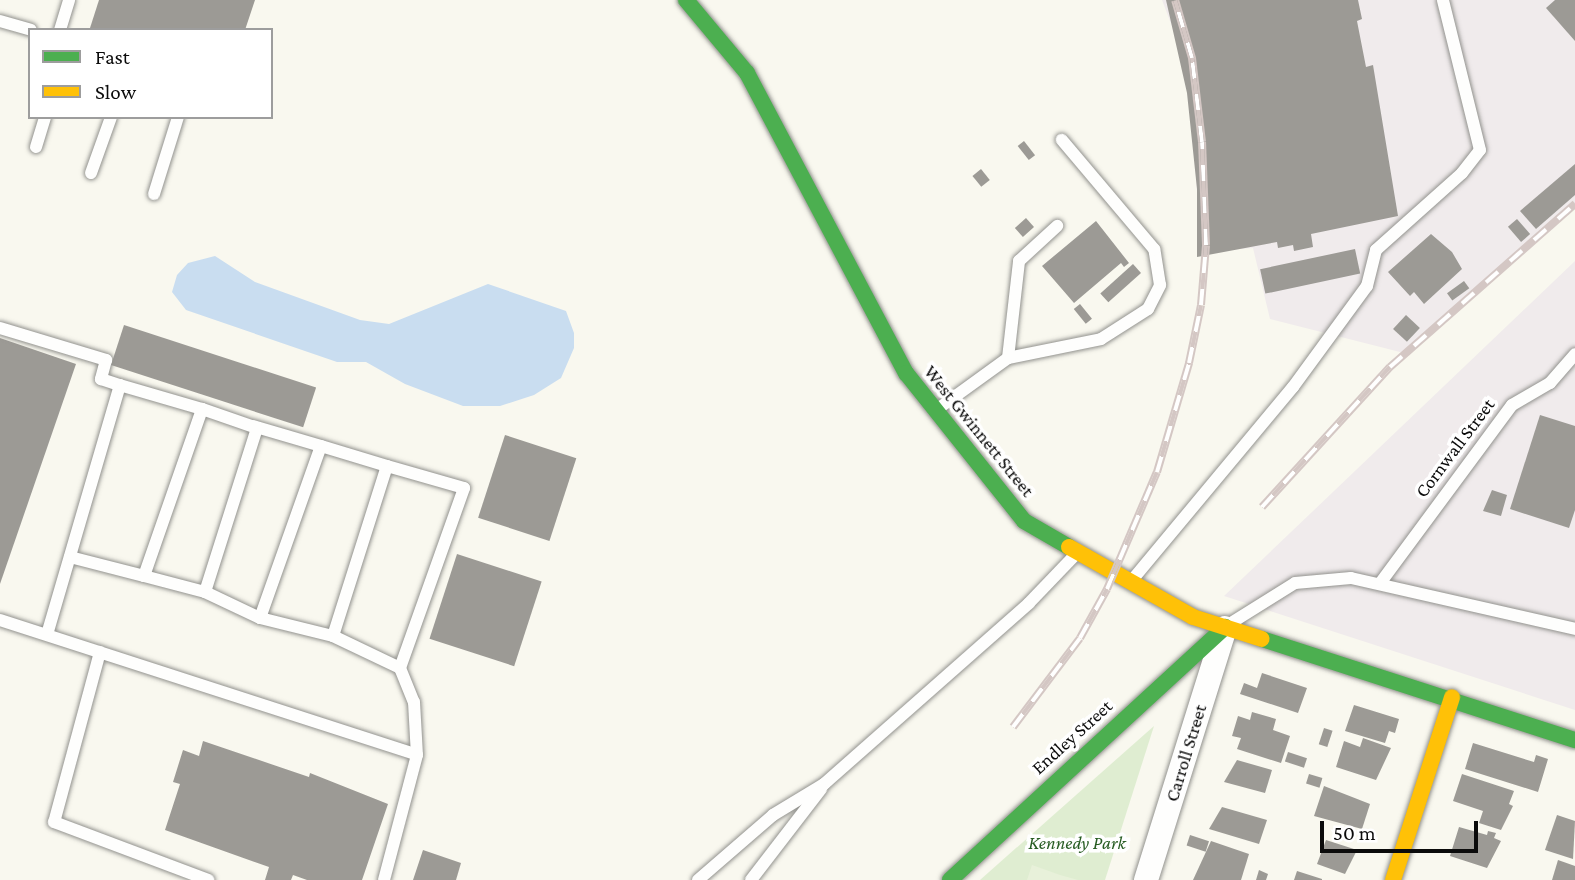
<!DOCTYPE html>
<style>
body{margin:0}
#map{position:relative;width:1575px;height:880px;overflow:hidden;background:#f9f8ef;font-family:"Crimson Pro",serif}
div>[style]{position:absolute}
[style*='--x']{left:calc(var(--x)*1px);top:calc(var(--y)*1px);width:calc(var(--w)*1px);rotate:calc(var(--a)*1deg)}
.industrial>*{inset:0;background:#f0ebec}
.green>*{inset:0;background:#dfedd1}
.pitch>*{inset:0;background:#e8f1da}
.water>*{inset:0;background:#c9ddf0}
.building>*{inset:0;background:#9c9a95;transform-origin:0 0}
.roads{filter:drop-shadow(0 0 2px #92928e) drop-shadow(0 0 2px #92928e)}
.lane>*{height:12px;margin:-6px;padding:0 6px;transform-origin:6px;border-radius:6px;background:#fefefd}
.street>*{height:24px;margin:-12px;padding:0 12px;transform-origin:12px;border-radius:12px;background:#fefefd}
.fast>*{height:16px;margin:-8px;padding:0 8px;transform-origin:8px;border-radius:8px;background:#4caf50}
.slow>*{height:16px;margin:-8px;padding:0 8px;transform-origin:8px;border-radius:8px;background:#ffc107}
.rail>*{height:8px;margin-top:-4px;transform-origin:0;background:repeating-linear-gradient(90deg,#fff 0 16px,#d4c7c4 0 32px);box-sizing:border-box;border-block:2px solid #d4c7c4}
span{translate:-50% -50%;white-space:nowrap;text-align:center;line-height:1.15;-webkit-text-stroke:7px #fff;paint-order:stroke}
.street-label{font-size:19px;color:#0b0b0b}
.park-label{font-size:19px;color:#275c22;font-style:italic}
.legend{position:absolute;left:28px;top:28px;width:245px;height:91px;box-sizing:border-box;background:#fff;border:2px solid #9d9d9d;margin:0;padding:9px 12px;list-style:none;font-size:21px;color:#0b0b0b}
.legend li{display:flex;align-items:center;gap:14px;height:35px}
.legend b{width:35px;border:2px solid #9d9d9d}
.scale{position:absolute;left:1320px;top:821px;width:158px;height:32px;box-sizing:border-box;border:4px solid #0b0b0b;border-top:0;padding-left:9px;font-size:21px;line-height:24px;white-space:nowrap;color:#0b0b0b;-webkit-text-stroke:5px #fff;paint-order:stroke}
</style>
<div id="map">
<div class="industrial">
<div style="clip-path:polygon(1162px 0,1575px 0,1575px 204px,1404px 353px,1270px 319px,1253px 248px,1201px 252px,1189px 71px)"></div>
<div style="clip-path:polygon(1575px 261px,1575px 710px,1224px 596px)"></div>
</div>
<div class="green">
<div style="clip-path:polygon(1154px 726px,1105px 880px,980px 880px)"></div>
</div>
<div class="pitch">
<div style="clip-path:polygon(1032px 865px,1060px 875px,1078px 880px,1027px 880px)"></div>
</div>
<div class="water">
<div style="clip-path:polygon(215px 256px,255px 282px,360px 320px,389px 324px,488px 284px,566px 311px,574px 333px,574px 348px,561px 378px,534px 395px,500px 406px,463px 406px,405px 384px,366px 362px,337px 362px,186px 310px,172px 292px,177px 275px,188px 263px)"></div>
</div>
<div class="building">
<div style="clip-path:polygon(99px 0,255px 0,245px 30px,94px 30px,90px 28px)"></div>
<div style="clip-path:polygon(1166px 0,1358px 0,1362px 19px,1357px 21px,1366px 67px,1373px 65px,1398px 216px,1311px 234px,1313px 247px,1294px 251px,1293px 245px,1278px 248px,1277px 242px,1197px 257px,1197px 189px,1187px 93px)"></div>
<div style="clip-path:polygon(1555px 0,1575px 0,1575px 41px,1546px 8px)"></div>
<div style="left:1024px;top:141px;width:18px;height:8px;rotate:52deg"></div>
<div style="clip-path:polygon(1575px 164px,1575px 195px,1536px 229px,1520px 211px)"></div>
<div style="left:981px;top:169px;width:14px;height:11px;rotate:51deg"></div>
<div style="left:1026px;top:218px;width:12px;height:15px;rotate:48deg"></div>
<div style="left:1517px;top:219px;width:20px;height:12px;rotate:49deg"></div>
<div style="clip-path:polygon(1096px 221px,1129px 263px,1124px 267px,1121px 263px,1074px 303px,1042px 266px)"></div>
<div style="clip-path:polygon(1431px 234px,1452px 252px,1462px 269px,1424px 304px,1414px 292px,1410px 296px,1388px 272px)"></div>
<div style="left:1355px;top:249px;width:25px;height:97px;rotate:78deg"></div>
<div style="left:1133px;top:264px;width:12px;height:44px;rotate:48deg"></div>
<div style="left:1464px;top:281px;width:9px;height:21px;rotate:54deg"></div>
<div style="left:1080px;top:304px;width:19px;height:8px;rotate:51deg"></div>
<div style="left:1406px;top:315px;width:19px;height:19px;rotate:43deg"></div>
<div style="left:124px;top:325px;width:202px;height:42px;rotate:18deg"></div>
<div style="clip-path:polygon(0 338px,76px 364px,0 584px)"></div>
<div style="clip-path:polygon(1540px 415px,1575px 426px,1575px 510px,1569px 528px,1510px 509px)"></div>
<div style="left:505px;top:435px;width:75px;height:87px;rotate:18deg"></div>
<div style="clip-path:polygon(1492px 490px,1507px 495px,1501px 516px,1483px 511px)"></div>
<div style="left:457px;top:554px;width:89px;height:89px;rotate:18deg"></div>
<div style="clip-path:polygon(1262px 673px,1307px 688px,1298px 713px,1240px 694px,1244px 683px,1257px 688px)"></div>
<div style="clip-path:polygon(1354px 705px,1399px 719px,1395px 733px,1389px 731px,1385px 743px,1345px 731px)"></div>
<div style="clip-path:polygon(1252px 712px,1276px 719px,1273px 730px,1290px 736px,1281px 763px,1237px 749px,1241px 738px,1232px 736px,1238px 716px,1250px 720px)"></div>
<div style="left:1324px;top:728px;width:9px;height:17px;rotate:18deg"></div>
<div style="clip-path:polygon(1363px 738px,1391px 748px,1376px 780px,1336px 767px,1344px 741px,1360px 747px)"></div>
<div style="clip-path:polygon(203px 741px,309px 777px,310px 773px,388px 804px,362px 880px,307px 880px,293px 875px,291px 880px,265px 880px,269px 867px,165px 830px,180px 784px,173px 782px,183px 750px,199px 756px)"></div>
<div style="clip-path:polygon(1473px 743px,1534px 762px,1536px 755px,1548px 759px,1538px 792px,1465px 769px)"></div>
<div style="left:1288px;top:752px;width:20px;height:10px;rotate:18deg"></div>
<div style="clip-path:polygon(1237px 760px,1272px 770px,1265px 793px,1224px 782px)"></div>
<div style="left:1309px;top:774px;width:14px;height:10px;rotate:17deg"></div>
<div style="clip-path:polygon(1462px 774px,1514px 791px,1509px 804px,1513px 806px,1501px 830px,1479px 823px,1483px 811px,1453px 801px)"></div>
<div style="clip-path:polygon(1324px 786px,1370px 804px,1362px 829px,1314px 816px)"></div>
<div style="clip-path:polygon(1222px 807px,1267px 820px,1259px 844px,1209px 829px)"></div>
<div style="clip-path:polygon(1557px 815px,1575px 821px,1573px 859px,1545px 850px)"></div>
<div style="clip-path:polygon(1459px 827px,1487px 835px,1488px 831px,1496px 833px,1494px 838px,1501px 841px,1487px 868px,1450px 856px)"></div>
<div style="left:1190px;top:835px;width:20px;height:11px;rotate:18deg"></div>
<div style="clip-path:polygon(1326px 840px,1357px 850px,1345px 874px,1317px 864px)"></div>
<div style="clip-path:polygon(1211px 841px,1249px 854px,1241px 880px,1193px 880px)"></div>
<div style="clip-path:polygon(423px 850px,461px 863px,456px 880px,413px 880px)"></div>
<div style="clip-path:polygon(1558px 860px,1575px 866px,1575px 880px,1552px 880px)"></div>
<div style="clip-path:polygon(1259px 870px,1268px 874px,1266px 880px,1256px 880px)"></div>
<div style="clip-path:polygon(1297px 871px,1322px 879px,1322px 880px,1294px 880px)"></div>
</div>
<div class="roads">
<div class="lane">
<div style="--x:0;--y:21;--w:32;--a:16"></div>
<div style="--x:60;--y:30;--w:31;--a:-73"></div>
<div style="--x:36;--y:147;--w:31;--a:-73"></div>
<div style="--x:91;--y:173;--w:59;--a:-70.3"></div>
<div style="--x:154;--y:194;--w:81;--a:-72.7"></div>
<div style="--x:0;--y:328;--w:111;--a:16.8"></div>
<div style="--x:106;--y:360;--w:20;--a:105"></div>
<div style="--x:101;--y:379;--w:20;--a:18"></div>
<div style="--x:120;--y:385;--w:260;--a:106.3"></div>
<div style="--x:1008;--y:358;--w:98;--a:-83.5"></div>
<div style="--x:1019;--y:261;--w:52;--a:-42.6"></div>
<div style="--x:939;--y:408;--w:85;--a:-35.9"></div>
<div style="--x:1008;--y:358;--w:95;--a:-11.5"></div>
<div style="--x:1101;--y:339;--w:56;--a:-32.6"></div>
<div style="--x:1148;--y:309;--w:27;--a:-63"></div>
<div style="--x:1160;--y:285;--w:36;--a:-99"></div>
<div style="--x:1154;--y:249;--w:143;--a:-130.2"></div>
<div style="--x:70;--y:557;--w:76;--a:14.4"></div>
<div style="--x:144;--y:576;--w:177;--a:-70.8"></div>
<div style="--x:202;--y:409;--w:85;--a:-163.7"></div>
<div style="--x:144;--y:576;--w:63;--a:14.7"></div>
<div style="--x:205;--y:592;--w:172;--a:-72.4"></div>
<div style="--x:257;--y:428;--w:58;--a:-160.9"></div>
<div style="--x:1133;--y:579;--w:250;--a:-50.2"></div>
<div style="--x:1293;--y:387;--w:125;--a:-53.8"></div>
<div style="--x:1367;--y:286;--w:37;--a:-76"></div>
<div style="--x:1376;--y:250;--w:115;--a:-41.8"></div>
<div style="--x:1462;--y:173;--w:29;--a:-52"></div>
<div style="--x:1480;--y:150;--w:154;--a:-103.9"></div>
<div style="--x:1381;--y:582;--w:220;--a:-53.5"></div>
<div style="--x:1512;--y:405;--w:44;--a:-30.1"></div>
<div style="--x:1550;--y:383;--w:38;--a:-49"></div>
<div style="--x:205;--y:592;--w:61;--a:25.3"></div>
<div style="--x:260;--y:618;--w:182;--a:-70.5"></div>
<div style="--x:321;--y:446;--w:71;--a:-163.6"></div>
<div style="--x:260;--y:618;--w:75;--a:13.9"></div>
<div style="--x:333;--y:636;--w:178;--a:-72.4"></div>
<div style="--x:387;--y:466;--w:69;--a:-163.1"></div>
<div style="--x:0;--y:620;--w:438;--a:17.9"></div>
<div style="--x:417;--y:755;--w:129;--a:104.8"></div>
<div style="--x:1231;--y:623;--w:75;--a:-32"></div>
<div style="--x:1295;--y:583;--w:56;--a:-5.1"></div>
<div style="--x:1351;--y:578;--w:230;--a:12.8"></div>
<div style="--x:333;--y:636;--w:74;--a:25.5"></div>
<div style="--x:400;--y:668;--w:191;--a:-70.4"></div>
<div style="--x:464;--y:488;--w:80;--a:-164.1"></div>
<div style="--x:100;--y:652;--w:176;--a:105.1"></div>
<div style="--x:54;--y:822;--w:165;--a:20.6"></div>
<div style="--x:400;--y:668;--w:37;--a:68"></div>
<div style="--x:414;--y:702;--w:53;--a:86.8"></div>
<div style="--x:698;--y:880;--w:99;--a:-40.9"></div>
<div style="--x:773;--y:815;--w:60;--a:-31.3"></div>
<div style="--x:824;--y:784;--w:273;--a:-41.4"></div>
<div style="--x:1029;--y:603;--w:68;--a:-46.2"></div>
<div style="--x:751;--y:880;--w:115;--a:-52.4"></div>
</div>
<div class="street">
<div style="--x:1146;--y:880;--w:264;--a:-72.6"></div>
</div>
<div class="fast">
<div style="--x:686;--y:0;--w:95;--a:50.1"></div>
<div style="--x:747;--y:73;--w:340;--a:62.1"></div>
<div style="--x:906;--y:373;--w:189;--a:51.4"></div>
<div style="--x:1024;--y:521;--w:52;--a:30"></div>
<div style="--x:1262;--y:639;--w:329;--a:17.9"></div>
<div style="--x:950;--y:880;--w:374;--a:-42.6"></div>
</div>
<div class="slow">
<div style="--x:1069;--y:547;--w:142;--a:29.4"></div>
<div style="--x:1193;--y:617;--w:72;--a:17.7"></div>
<div style="--x:1393;--y:880;--w:192;--a:-72.1"></div>
</div>
</div>
<div class="rail">
<div style="--x:1262;--y:507;--w:190;--a:-47.6"></div>
<div style="--x:1390;--y:367;--w:247;--a:-41.4"></div>
<div style="--x:1013;--y:727;--w:111;--a:-53"></div>
<div style="--x:1080;--y:638;--w:56;--a:-61.1"></div>
<div style="--x:1107;--y:589;--w:127;--a:-66.9"></div>
<div style="--x:1157;--y:472;--w:114;--a:-73.6"></div>
<div style="--x:1189;--y:363;--w:59;--a:-78.3"></div>
<div style="--x:1201;--y:305;--w:60;--a:-85.2"></div>
<div style="--x:1206;--y:245;--w:103;--a:-92.2"></div>
<div style="--x:1202;--y:142;--w:85;--a:-96.8"></div>
<div style="--x:1192;--y:58;--w:60;--a:-106.3"></div>
</div>
<div class="street-label">
<span style="left:979px;top:431px;rotate:51deg">West Gwinnett Street</span>
<span style="left:1455px;top:448px;rotate:-53deg">Cornwall Street</span>
<span style="left:1072px;top:737px;rotate:-42deg">Endley Street</span>
<span style="left:1186px;top:753px;rotate:-73deg">Carroll Street</span>
</div>
<div class="park-label">
<span style="left:1077px;top:843px">Kennedy Park</span>
</div>
<ul class="legend">
<li><b style="height:9px;background:#4caf50"></b>Fast</li>
<li><b style="height:9px;background:#ffc107"></b>Slow</li>
</ul>
<div class="scale">50 m</div>
</div>
